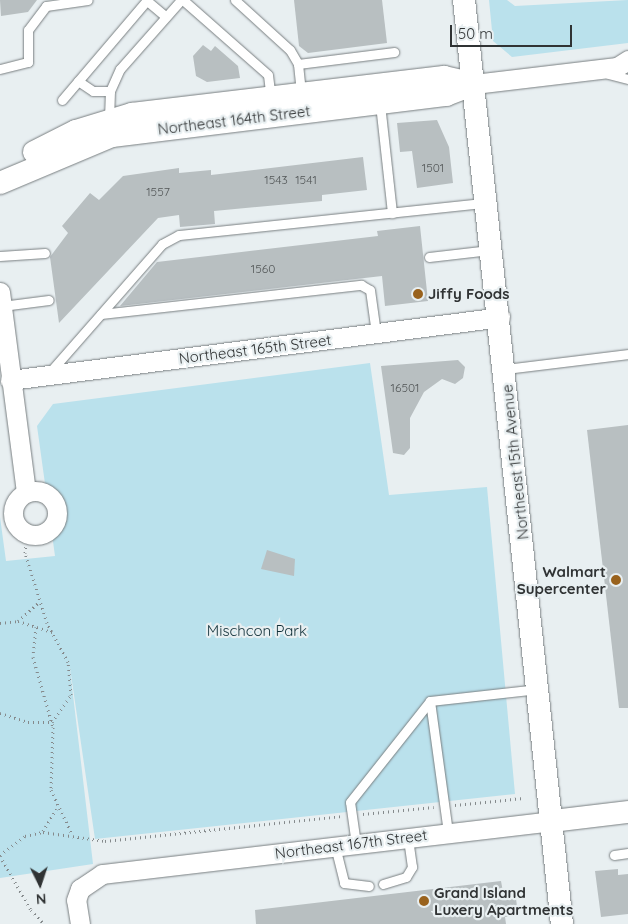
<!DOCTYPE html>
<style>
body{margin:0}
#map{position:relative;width:628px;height:924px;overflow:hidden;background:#e8eff1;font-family:Quicksand,sans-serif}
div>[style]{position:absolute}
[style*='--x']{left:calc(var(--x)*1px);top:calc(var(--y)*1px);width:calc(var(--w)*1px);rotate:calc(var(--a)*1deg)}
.green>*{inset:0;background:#bae1ec}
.building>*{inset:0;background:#b8bfc1}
.path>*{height:3px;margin-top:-1.5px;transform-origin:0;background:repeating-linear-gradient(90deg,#858a8c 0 1px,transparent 0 5px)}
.roads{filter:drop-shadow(0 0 1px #787e80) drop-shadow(0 0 1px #787e80)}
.service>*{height:9px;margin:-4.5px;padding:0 4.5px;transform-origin:4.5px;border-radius:4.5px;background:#fff}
.minor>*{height:19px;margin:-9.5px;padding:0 9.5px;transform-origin:9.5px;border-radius:9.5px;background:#fff}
.minor>.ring{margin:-9.5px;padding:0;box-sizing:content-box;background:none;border:19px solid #fff;border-radius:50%}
.tertiary>*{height:22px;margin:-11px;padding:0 11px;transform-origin:11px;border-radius:11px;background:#fff}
.dots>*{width:14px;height:14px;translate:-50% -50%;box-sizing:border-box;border:2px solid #e8eff1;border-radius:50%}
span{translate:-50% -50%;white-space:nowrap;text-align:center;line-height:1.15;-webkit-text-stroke:4.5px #e8eff1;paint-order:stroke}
.number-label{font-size:12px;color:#525657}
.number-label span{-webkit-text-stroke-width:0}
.street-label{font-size:15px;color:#303334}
.poi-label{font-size:15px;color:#303334;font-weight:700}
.left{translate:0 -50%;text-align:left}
.right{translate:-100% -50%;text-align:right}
.park-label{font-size:15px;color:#103039}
.north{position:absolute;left:15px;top:859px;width:50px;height:50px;-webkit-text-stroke:4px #e8eff1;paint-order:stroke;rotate:176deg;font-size:14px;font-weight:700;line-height:20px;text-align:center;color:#303334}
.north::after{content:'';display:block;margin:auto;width:18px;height:22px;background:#303334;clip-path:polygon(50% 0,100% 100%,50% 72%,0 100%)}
.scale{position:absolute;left:450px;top:25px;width:122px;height:22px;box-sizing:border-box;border:2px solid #303334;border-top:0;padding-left:6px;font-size:15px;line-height:18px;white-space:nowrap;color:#303334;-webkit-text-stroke:4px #e8eff1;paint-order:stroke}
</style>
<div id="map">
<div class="green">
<div style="clip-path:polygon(489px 0,507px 0,515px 6px,628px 0,628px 43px,512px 57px,493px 41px)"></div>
<div style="clip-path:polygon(370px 363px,389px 495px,487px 487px,515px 794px,95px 839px,69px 661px,93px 864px,0 878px,0 517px,6px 561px,55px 556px,37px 426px,53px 404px)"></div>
</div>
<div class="building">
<div style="clip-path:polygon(0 0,37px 0,28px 12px,1px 16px)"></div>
<div style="clip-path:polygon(294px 0,382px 0,387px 43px,308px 53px,299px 46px)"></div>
<div style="clip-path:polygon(203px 45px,211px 51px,215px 46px,238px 66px,240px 78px,207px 82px,196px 76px,193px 56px)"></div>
<div style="clip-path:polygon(437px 120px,449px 147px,453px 183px,417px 188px,412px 151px,400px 152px,397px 123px)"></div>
<div style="clip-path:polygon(363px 157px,367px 190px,322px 195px,322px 201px,214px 211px,215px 224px,180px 227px,179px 215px,158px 218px,59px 323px,50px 257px,68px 233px,62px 226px,90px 193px,99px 200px,123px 176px,179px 168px,179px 173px,211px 170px,211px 175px)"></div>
<div style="clip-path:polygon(420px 226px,428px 301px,385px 306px,382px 276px,120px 306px,157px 262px,378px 236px,377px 231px)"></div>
<div style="clip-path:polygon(458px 360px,465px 367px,463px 378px,455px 384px,442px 379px,424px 392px,410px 418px,410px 448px,404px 455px,393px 453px,381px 366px)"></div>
<div style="clip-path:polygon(628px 425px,628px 708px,619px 708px,587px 430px)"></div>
<div style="clip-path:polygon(267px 550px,295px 559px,294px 576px,261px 569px)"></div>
<div style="clip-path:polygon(618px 869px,618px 875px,628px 874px,628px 914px,601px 917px,595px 871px)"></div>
<div style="clip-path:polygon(501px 881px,503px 892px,515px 890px,518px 915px,505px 917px,506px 924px,256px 924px,255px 910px)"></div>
</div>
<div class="path">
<div style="--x:18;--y:621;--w:28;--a:-42"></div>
<div style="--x:0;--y:623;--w:18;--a:-6"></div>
<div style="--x:18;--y:621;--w:36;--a:18"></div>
<div style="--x:36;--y:627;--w:30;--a:96"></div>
<div style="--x:33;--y:657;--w:73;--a:74.1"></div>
<div style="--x:53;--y:727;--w:63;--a:91.8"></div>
<div style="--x:51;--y:790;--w:47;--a:64.5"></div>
<div style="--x:0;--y:713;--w:29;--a:18"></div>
<div style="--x:28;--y:722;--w:24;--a:0"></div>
<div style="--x:52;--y:722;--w:33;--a:-55"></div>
<div style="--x:71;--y:695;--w:33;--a:-95"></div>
<div style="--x:68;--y:662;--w:44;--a:-118.3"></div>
<div style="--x:47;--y:623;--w:73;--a:-107.4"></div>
<div style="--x:25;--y:553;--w:19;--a:-84"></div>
<div style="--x:455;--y:805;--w:69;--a:-5.8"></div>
<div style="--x:363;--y:814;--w:71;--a:-5.6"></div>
<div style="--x:43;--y:831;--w:26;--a:-59"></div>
<div style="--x:0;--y:855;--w:31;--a:-37"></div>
<div style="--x:25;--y:836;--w:18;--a:-13"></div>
<div style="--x:43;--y:832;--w:63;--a:8.3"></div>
<div style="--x:105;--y:841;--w:238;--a:-6"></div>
<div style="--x:0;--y:856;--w:62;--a:60.1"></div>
<div style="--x:31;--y:910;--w:19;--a:47"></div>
</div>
<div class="roads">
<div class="service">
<div style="--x:146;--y:0;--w:26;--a:40"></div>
<div style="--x:183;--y:0;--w:113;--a:41.4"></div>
<div style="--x:268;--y:75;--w:23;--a:83"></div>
<div style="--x:235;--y:0;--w:74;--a:42.3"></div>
<div style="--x:290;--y:50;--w:16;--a:60"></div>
<div style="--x:298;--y:64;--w:29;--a:84"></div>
<div style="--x:298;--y:64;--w:97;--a:-7.1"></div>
<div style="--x:0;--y:69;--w:29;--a:-14"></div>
<div style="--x:28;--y:62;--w:32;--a:-90"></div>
<div style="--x:28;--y:30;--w:30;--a:-53"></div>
<div style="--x:46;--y:6;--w:42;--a:-8.1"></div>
<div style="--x:608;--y:74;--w:21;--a:14"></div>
<div style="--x:78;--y:81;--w:18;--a:34"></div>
<div style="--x:93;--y:91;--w:17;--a:0"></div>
<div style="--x:62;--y:100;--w:131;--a:-49.6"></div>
<div style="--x:380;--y:104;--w:110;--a:83.7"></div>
<div style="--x:109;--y:119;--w:28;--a:-88"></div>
<div style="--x:110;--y:91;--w:24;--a:-66"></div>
<div style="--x:120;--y:69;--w:92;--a:-48.5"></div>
<div style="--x:0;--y:256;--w:45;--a:-3.8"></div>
<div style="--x:429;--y:257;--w:61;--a:-6.5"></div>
<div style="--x:2;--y:306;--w:47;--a:-7.3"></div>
<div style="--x:101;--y:314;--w:262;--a:-6.4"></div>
<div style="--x:361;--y:285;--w:10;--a:29"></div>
<div style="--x:370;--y:290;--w:43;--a:82.1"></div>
<div style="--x:506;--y:369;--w:123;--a:-7"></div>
<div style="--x:50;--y:372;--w:170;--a:-48.8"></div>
<div style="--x:162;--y:244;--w:19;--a:-28"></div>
<div style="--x:179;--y:235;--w:308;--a:-6"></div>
<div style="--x:430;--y:701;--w:109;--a:-6.3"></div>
<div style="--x:356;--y:844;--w:42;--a:-98.1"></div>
<div style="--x:350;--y:802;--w:129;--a:-51.6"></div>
<div style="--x:430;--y:701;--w:133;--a:82.2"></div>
<div style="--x:335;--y:846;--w:38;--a:76"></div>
<div style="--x:344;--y:883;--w:25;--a:7"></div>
<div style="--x:614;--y:855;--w:14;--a:-8"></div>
<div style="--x:383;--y:884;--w:24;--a:-17"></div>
<div style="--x:406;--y:877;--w:12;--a:-59"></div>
<div style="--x:412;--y:867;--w:29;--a:-98"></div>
</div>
<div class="minor">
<div style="--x:474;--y:84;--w:144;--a:-6.8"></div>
<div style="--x:617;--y:67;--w:13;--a:-32"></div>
<div style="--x:0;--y:292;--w:202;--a:82.6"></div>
<div style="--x:10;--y:380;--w:494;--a:-7.3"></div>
<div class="ring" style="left:13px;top:491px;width:25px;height:25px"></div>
<div style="--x:80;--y:924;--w:24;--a:-99"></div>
<div style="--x:76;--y:900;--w:12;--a:-70"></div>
<div style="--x:80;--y:889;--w:27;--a:-34"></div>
<div style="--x:102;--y:874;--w:453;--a:-6.7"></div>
</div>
<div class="tertiary">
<div style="--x:464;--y:0;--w:929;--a:83.95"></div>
<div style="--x:34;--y:152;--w:47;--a:-26.6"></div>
<div style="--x:76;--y:131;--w:59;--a:-16.9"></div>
<div style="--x:132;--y:114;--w:314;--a:-6.8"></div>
<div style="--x:444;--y:77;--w:31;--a:13"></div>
<div style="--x:0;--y:183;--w:121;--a:-22.8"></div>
<div style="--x:112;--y:136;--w:337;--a:-7"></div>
<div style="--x:446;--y:95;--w:30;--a:-21"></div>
<div style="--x:552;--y:821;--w:77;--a:-6.8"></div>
</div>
</div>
<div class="dots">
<div style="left:418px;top:294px;background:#99621d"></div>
<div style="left:616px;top:580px;background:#99621d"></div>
<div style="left:424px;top:901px;background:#99621d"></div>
</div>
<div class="number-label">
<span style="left:433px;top:168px">1501</span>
<span style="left:276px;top:180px">1543</span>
<span style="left:306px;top:180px">1541</span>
<span style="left:158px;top:192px">1557</span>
<span style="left:263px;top:269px">1560</span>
<span style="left:405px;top:388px">16501</span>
</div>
<div class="street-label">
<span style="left:234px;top:120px;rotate:-7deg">Northeast 164th Street</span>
<span style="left:255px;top:349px;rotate:-7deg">Northeast 165th Street</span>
<span style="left:515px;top:462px;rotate:-96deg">Northeast 15th Avenue</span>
<span style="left:351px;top:844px;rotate:-7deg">Northeast 167th Street</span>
</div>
<div class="poi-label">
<span class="left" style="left:428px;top:294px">Jiffy Foods</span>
<span class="right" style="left:606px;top:580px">Walmart<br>Supercenter</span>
<span class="left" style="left:434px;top:901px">Grand Island<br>Luxery Apartments</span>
</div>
<div class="park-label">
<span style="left:257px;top:631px">Mischcon Park</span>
</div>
<div class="north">N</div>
<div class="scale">50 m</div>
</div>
